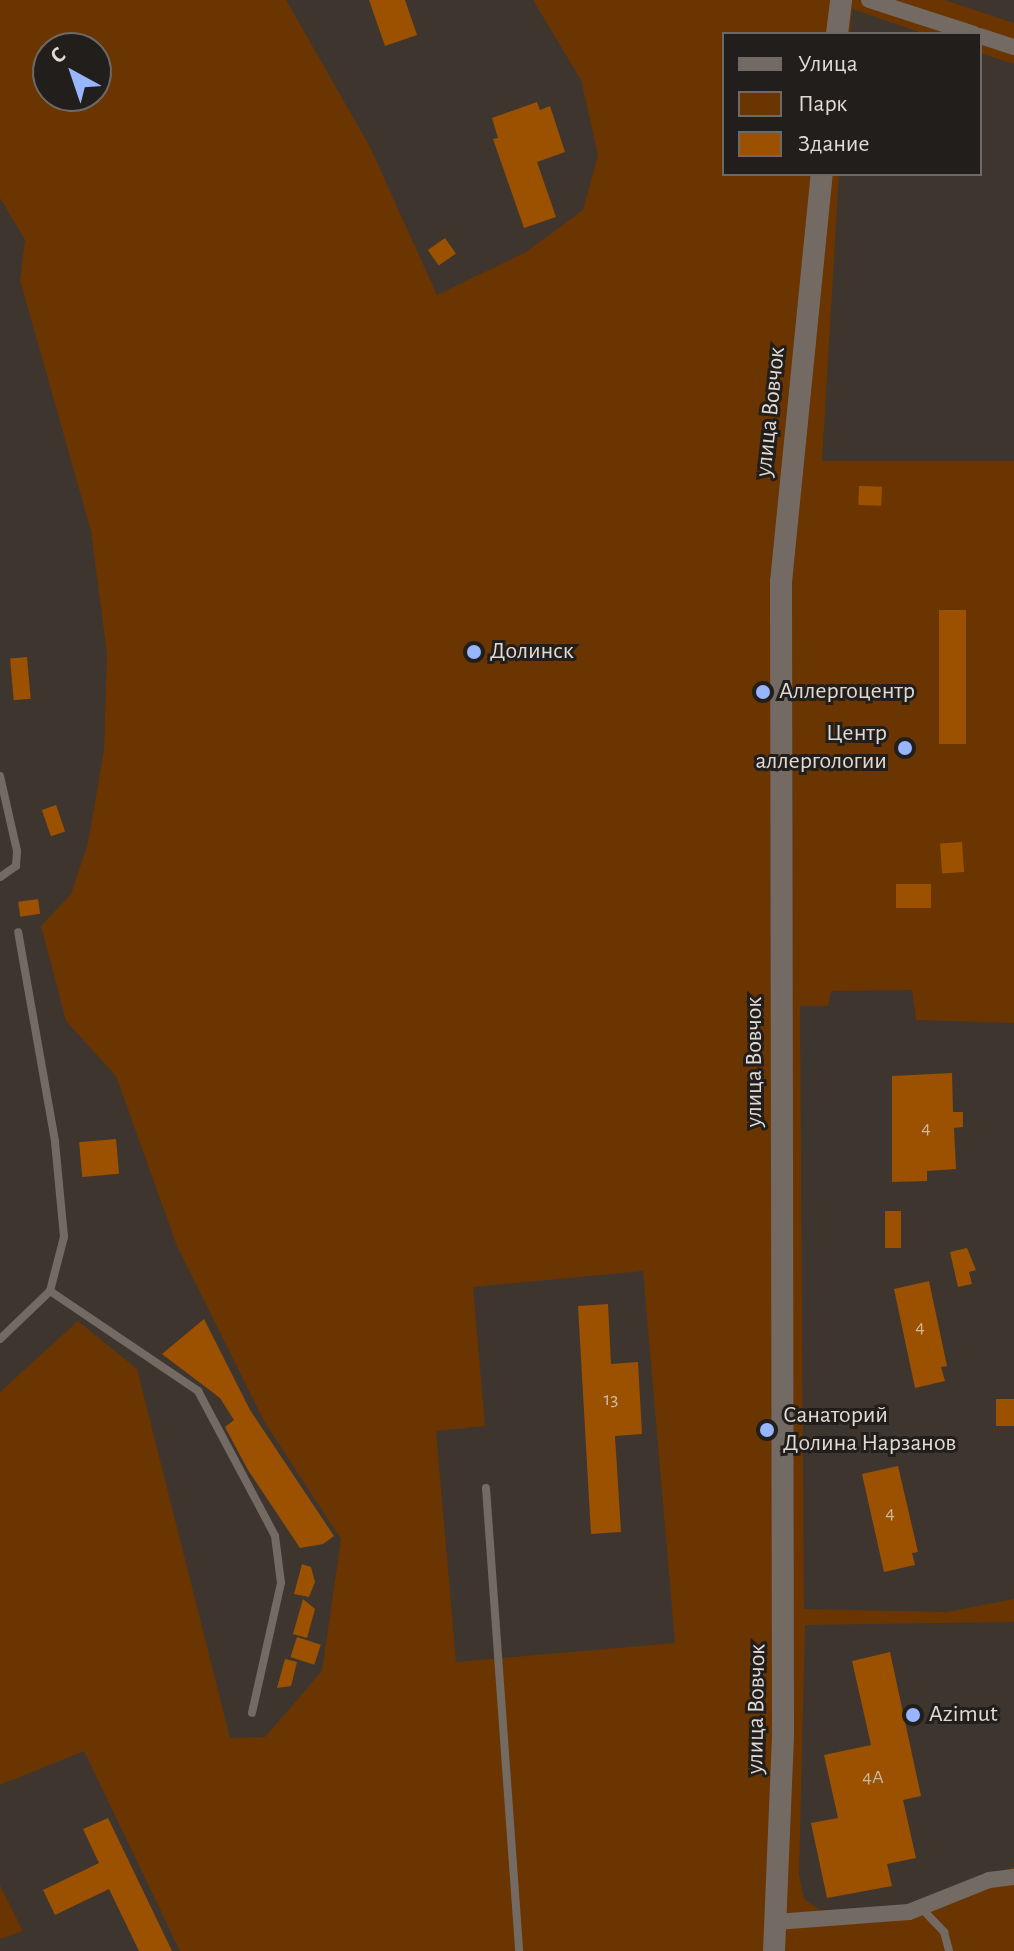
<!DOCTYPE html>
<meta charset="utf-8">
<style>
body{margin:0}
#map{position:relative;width:1014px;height:1951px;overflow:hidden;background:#3e352f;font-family:"Alegreya Sans",sans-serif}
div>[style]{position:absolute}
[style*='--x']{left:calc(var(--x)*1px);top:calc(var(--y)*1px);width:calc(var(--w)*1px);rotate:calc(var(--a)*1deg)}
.green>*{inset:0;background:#6a3500}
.building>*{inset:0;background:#9b5100;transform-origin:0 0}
.lane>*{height:8px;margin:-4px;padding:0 4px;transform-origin:4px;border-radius:4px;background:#746a64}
.street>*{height:16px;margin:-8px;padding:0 8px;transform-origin:8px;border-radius:8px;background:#746a64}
.secondary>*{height:22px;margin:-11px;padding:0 11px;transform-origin:11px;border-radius:11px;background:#746a64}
.dots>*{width:22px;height:22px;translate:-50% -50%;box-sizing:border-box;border:4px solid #221e1b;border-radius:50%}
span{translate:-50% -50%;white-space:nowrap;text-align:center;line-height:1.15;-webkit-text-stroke:6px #221e1b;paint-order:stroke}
.number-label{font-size:20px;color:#ceb8a0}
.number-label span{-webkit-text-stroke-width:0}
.street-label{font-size:24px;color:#dfdad6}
.poi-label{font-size:24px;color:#dfdad6}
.left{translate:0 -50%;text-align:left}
.right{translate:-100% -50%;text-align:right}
.legend{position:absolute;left:722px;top:32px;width:260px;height:144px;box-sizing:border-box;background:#221e1b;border:2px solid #6e6966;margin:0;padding:10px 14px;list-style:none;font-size:24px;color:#dfdad6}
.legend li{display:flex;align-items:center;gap:16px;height:40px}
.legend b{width:40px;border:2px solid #6e6966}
.north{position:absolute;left:32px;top:32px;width:80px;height:80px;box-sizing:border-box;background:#221e1b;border:2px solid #6e6966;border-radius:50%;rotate:320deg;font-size:22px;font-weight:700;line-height:32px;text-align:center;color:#dfdad6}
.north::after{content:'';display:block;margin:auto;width:28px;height:36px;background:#97b6fd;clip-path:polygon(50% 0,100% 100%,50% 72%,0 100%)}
</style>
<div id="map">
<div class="green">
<div style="clip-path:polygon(evenodd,0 0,286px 0,370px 147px,437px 295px,526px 252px,583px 210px,598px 155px,581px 80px,533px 0,945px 0,1014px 23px,1014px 64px,980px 53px,980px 34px,925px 34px,852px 9px,850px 34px,724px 34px,724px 174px,839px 174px,822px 461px,1014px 461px,1014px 1023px,916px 1020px,912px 990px,831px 991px,828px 1006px,800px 1006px,804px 1609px,947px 1612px,1014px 1599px,1014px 1622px,805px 1625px,799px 1875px,804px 1899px,821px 1911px,911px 1904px,1014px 1867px,1014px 1951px,180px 1951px,84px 1751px,0 1785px,0 1392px,78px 1321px,137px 1369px,230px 1738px,265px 1737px,322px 1671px,341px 1539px,265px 1423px,177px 1246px,116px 1076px,66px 1021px,41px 926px,71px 894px,88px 843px,104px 750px,107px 654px,91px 531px,20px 280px,25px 240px,0 198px,0 0,48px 48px,96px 48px,96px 96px,48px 96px,48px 48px,0 0,643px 1271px,675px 1643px,456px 1662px,436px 1431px,485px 1426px,473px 1287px,643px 1271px)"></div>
<div style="clip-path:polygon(0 1885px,23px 1931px,0 1939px)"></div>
</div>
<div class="building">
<div style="clip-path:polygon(369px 0,405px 0,417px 35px,385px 46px)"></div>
<div style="clip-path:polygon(537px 102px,540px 110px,550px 106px,565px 152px,537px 162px,556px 217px,524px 228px,493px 139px,498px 138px,492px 118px)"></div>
<div style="left:445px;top:238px;width:19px;height:21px;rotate:55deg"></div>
<div style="left:859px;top:486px;width:23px;height:19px;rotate:2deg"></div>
<div style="left:966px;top:610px;width:134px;height:27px;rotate:90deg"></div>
<div style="left:27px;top:657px;width:42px;height:17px;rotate:85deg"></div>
<div style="left:56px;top:805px;width:28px;height:15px;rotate:71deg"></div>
<div style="left:962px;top:842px;width:30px;height:22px;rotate:86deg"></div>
<div style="left:896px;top:884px;width:35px;height:24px"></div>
<div style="left:38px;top:899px;width:15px;height:20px;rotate:82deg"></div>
<div style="clip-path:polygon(952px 1073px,953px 1112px,963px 1112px,963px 1127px,954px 1128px,956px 1169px,927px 1171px,927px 1181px,892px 1182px,892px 1076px)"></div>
<div style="left:116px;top:1139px;width:35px;height:37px;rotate:85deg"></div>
<div style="left:885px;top:1211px;width:16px;height:37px"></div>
<div style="clip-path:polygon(967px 1248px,976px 1270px,969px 1272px,972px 1284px,958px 1287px,950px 1252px)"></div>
<div style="clip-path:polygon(929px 1281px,947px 1366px,941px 1367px,945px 1381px,915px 1388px,894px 1289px)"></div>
<div style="clip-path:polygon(608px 1304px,611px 1364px,638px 1362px,642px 1434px,615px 1436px,621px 1532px,591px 1534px,578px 1306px)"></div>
<div style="clip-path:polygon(204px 1319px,250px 1410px,334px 1536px,323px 1544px,300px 1548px,248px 1470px,225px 1427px,234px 1420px,220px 1398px,162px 1354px)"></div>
<div style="left:996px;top:1399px;width:18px;height:27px"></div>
<div style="clip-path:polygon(898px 1466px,918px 1552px,912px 1553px,915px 1565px,884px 1572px,862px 1474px)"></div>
<div style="clip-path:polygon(302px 1564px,311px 1567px,315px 1582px,309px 1597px,294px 1594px)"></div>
<div style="clip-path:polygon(303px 1599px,315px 1609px,307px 1638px,293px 1634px)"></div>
<div style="left:297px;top:1637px;width:25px;height:21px;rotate:18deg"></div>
<div style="clip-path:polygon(890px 1652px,921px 1796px,903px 1800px,916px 1858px,887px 1864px,892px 1886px,827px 1898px,811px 1823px,838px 1818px,824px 1755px,871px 1745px,852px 1661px)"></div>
<div style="clip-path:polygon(285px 1659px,297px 1662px,291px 1686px,277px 1688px)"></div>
<div style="clip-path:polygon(108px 1818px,172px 1951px,139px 1951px,109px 1889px,55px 1915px,43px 1890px,99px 1863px,83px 1829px)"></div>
</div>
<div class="lane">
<div style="--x:0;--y:776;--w:77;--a:77.2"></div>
<div style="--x:17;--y:851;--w:15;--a:94"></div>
<div style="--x:16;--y:866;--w:19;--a:145"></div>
<div style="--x:50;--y:1291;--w:179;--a:34"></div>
<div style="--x:198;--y:1391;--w:164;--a:62"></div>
<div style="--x:275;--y:1536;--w:47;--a:82.7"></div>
<div style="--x:281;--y:1583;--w:133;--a:102.6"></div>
<div style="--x:0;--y:1339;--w:69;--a:-43.8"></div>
<div style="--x:50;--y:1291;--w:56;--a:-75.5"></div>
<div style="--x:64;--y:1237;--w:96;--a:-95.4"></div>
<div style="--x:55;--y:1141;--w:212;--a:-100"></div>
<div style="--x:486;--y:1488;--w:464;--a:85.9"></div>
<div style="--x:922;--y:1909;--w:32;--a:46"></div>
<div style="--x:944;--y:1932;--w:20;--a:75"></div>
</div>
<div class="street">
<div style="--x:869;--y:0;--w:110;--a:17.9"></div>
<div style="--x:980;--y:36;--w:36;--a:18"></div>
<div style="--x:776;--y:1922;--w:133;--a:-4.3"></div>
<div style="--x:909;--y:1912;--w:86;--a:-21.8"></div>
<div style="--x:989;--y:1880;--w:25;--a:-7"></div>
</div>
<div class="secondary">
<div style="--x:837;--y:34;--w:34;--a:-83"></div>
<div style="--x:774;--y:1951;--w:217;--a:-87.6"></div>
<div style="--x:783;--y:1734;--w:1152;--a:-90.1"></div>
<div style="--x:781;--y:582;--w:410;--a:-84.3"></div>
</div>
<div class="dots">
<div style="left:474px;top:652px;background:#97b6fd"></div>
<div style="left:763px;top:692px;background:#97b6fd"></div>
<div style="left:905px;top:748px;background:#97b6fd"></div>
<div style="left:767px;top:1430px;background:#97b6fd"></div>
<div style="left:913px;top:1715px;background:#97b6fd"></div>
</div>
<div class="number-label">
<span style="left:926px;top:1128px">4</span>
<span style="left:920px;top:1327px">4</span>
<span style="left:611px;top:1399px">13</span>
<span style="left:890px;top:1513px">4</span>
<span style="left:873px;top:1777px">4А</span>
</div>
<div class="street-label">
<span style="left:771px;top:412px;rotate:-84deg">улица Вовчок</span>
<span style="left:755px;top:1062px;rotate:-90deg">улица Вовчок</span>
<span style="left:757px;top:1709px;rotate:-89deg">улица Вовчок</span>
</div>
<div class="poi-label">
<span class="left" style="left:490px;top:652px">Долинск</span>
<span class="left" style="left:779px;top:692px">Аллергоцентр</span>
<span class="right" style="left:887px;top:748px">Центр<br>аллергологии</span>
<span class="left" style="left:783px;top:1430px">Санаторий<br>Долина Нарзанов</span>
<span class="left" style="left:929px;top:1715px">Azimut</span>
</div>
<ul class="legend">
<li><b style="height:10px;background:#746a64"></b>Улица</li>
<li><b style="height:22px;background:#6a3500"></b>Парк</li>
<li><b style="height:22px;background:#9b5100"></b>Здание</li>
</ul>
<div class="north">С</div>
</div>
